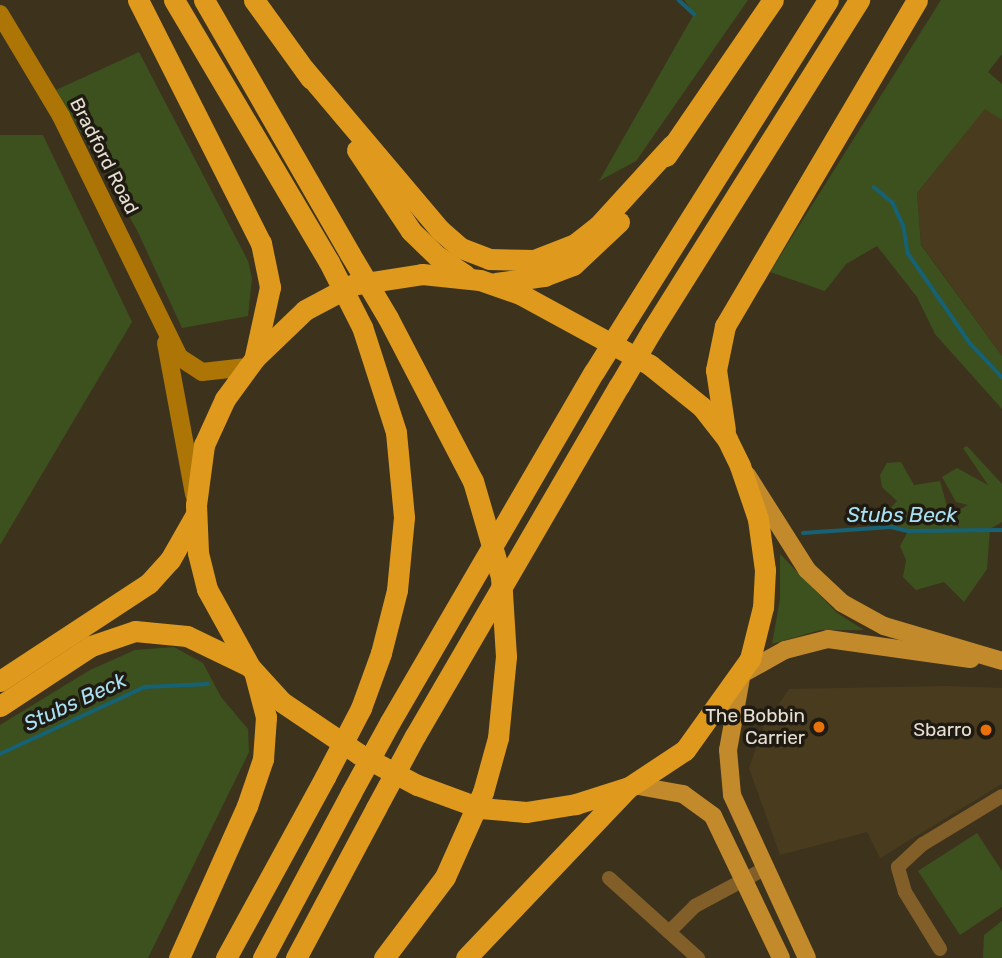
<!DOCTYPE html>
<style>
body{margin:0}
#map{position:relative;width:1002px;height:958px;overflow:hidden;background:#3d331d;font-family:Rubik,sans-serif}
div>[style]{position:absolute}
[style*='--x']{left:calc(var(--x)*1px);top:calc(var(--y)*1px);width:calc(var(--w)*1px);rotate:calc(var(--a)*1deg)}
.built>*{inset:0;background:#493b1e}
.green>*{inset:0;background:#3c511e}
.stream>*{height:3.5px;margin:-1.75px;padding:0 1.75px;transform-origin:1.75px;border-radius:1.75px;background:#166174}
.street>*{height:14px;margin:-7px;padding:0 7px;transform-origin:7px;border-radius:7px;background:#825f29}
.secondary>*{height:18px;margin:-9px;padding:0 9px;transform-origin:9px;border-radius:9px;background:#ad7506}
.primary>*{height:18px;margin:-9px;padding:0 9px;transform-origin:9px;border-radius:9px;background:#c38a2c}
.highway>*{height:21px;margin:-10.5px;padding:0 10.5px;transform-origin:10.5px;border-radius:10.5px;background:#df9a1d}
.highway-bridge>*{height:21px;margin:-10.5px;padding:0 10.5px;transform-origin:10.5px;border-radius:10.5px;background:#df9a1d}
.dots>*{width:19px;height:19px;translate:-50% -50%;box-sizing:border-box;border:4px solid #201b12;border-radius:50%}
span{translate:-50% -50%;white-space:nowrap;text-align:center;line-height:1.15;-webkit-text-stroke:7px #201b12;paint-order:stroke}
.street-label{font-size:19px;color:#e6dfd2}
.poi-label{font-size:19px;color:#e6dfd2}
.right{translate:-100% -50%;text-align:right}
.water-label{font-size:21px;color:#a9e1f3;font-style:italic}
</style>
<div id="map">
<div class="built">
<div style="clip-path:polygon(985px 108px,1002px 120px,1002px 356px,921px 244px,917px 193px)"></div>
<div style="clip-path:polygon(948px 686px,1002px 688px,1002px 784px,880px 858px,867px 832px,780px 855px,749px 768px,764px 726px,789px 689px)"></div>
</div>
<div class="green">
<div style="clip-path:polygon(684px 0,748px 0,636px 161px,599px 181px,694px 14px)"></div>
<div style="clip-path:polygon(941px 0,1002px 0,1002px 54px,988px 72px,1002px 84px,1002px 120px,985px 109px,917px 193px,921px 245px,1002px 356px,1002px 409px,935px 334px,917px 297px,877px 246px,846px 264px,825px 291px,770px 272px)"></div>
<div style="clip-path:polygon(139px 52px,248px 261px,252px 278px,248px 316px,182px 328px,137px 230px,56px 90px)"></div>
<div style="clip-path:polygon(0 135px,43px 135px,132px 322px,0 545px)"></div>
<div style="clip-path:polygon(967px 446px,1002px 484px,1002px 522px,990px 529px,987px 569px,964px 602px,944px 582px,916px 590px,903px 577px,906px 560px,900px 546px,908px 531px,891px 527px,886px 513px,897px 501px,882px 487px,880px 475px,887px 463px,901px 462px,914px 485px,940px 481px,951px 521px,959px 528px,957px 511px,968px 505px,956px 502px,942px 477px,957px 468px,988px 485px,963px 448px)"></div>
<div style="clip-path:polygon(780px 554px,837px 613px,864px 630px,820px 630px,772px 644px,780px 599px)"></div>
<div style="clip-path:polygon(174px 647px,203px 663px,221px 697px,248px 729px,249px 752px,148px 958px,0 958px,0 725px,90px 670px,135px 650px)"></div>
<div style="clip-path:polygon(977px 833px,1002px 871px,1002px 907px,960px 935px,918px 871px)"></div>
<div style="clip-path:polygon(1002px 921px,1002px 958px,983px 958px,984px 935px)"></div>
</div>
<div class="stream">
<div style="--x:679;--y:0;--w:21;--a:43"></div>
<div style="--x:874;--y:187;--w:25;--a:40"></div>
<div style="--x:893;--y:203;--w:26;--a:65"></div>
<div style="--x:904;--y:227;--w:26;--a:81"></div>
<div style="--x:908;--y:253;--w:109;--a:55.4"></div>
<div style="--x:970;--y:343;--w:47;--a:46.7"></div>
<div style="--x:803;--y:533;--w:88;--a:-3.9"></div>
<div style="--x:891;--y:527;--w:17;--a:13"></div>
<div style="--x:908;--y:531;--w:94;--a:-0.6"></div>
<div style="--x:0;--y:754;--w:160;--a:-24.8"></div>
<div style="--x:145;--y:687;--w:63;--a:-2.7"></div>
</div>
<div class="street">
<div style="--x:609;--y:878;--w:120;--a:42"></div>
<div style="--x:669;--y:932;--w:37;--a:-45"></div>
<div style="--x:695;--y:906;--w:78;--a:-28.2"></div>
<div style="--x:940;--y:949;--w:67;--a:-121.6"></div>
<div style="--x:905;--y:892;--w:26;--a:-106"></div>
<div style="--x:898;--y:867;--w:34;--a:-43"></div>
<div style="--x:923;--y:844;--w:92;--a:-31.3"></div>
</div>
<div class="secondary">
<div style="--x:0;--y:14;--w:119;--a:59.1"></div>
<div style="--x:61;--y:116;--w:268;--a:63.9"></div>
<div style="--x:179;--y:357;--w:27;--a:33"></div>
<div style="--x:202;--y:372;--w:45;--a:-6.3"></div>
<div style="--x:166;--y:343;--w:154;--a:79.5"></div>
</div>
<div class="primary">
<div style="--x:747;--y:475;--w:112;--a:57.7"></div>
<div style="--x:807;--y:570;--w:48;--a:43.3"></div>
<div style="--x:842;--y:603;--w:48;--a:28.7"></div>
<div style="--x:884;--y:626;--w:123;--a:16.5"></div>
<div style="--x:744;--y:673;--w:47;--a:-29.3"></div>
<div style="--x:785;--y:650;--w:44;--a:-14.3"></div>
<div style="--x:828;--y:639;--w:144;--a:8"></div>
<div style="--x:741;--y:678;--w:73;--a:100.2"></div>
<div style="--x:728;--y:750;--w:45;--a:84.9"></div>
<div style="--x:732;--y:795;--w:179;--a:65.3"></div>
<div style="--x:633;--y:785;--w:51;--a:10.2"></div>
<div style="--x:683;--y:794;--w:37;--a:36"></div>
<div style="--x:713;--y:816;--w:157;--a:64.4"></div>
</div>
<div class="highway">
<div style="--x:138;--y:0;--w:272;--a:63.2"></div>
<div style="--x:261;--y:243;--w:45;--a:78.4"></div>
<div style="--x:270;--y:287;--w:71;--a:102.3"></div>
<div style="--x:174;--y:0;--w:304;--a:59.4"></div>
<div style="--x:204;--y:0;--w:293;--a:60.1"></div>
<div style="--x:254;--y:0;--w:97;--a:54.2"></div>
<div style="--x:304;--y:69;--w:211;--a:49.8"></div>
<div style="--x:440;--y:230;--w:28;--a:41"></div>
<div style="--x:461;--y:248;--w:30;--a:21"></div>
<div style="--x:489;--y:259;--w:45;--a:1.3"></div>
<div style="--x:534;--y:260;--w:44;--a:-21.3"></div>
<div style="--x:575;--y:244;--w:29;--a:-38"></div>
<div style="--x:598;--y:226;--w:110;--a:-47.6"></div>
<div style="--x:357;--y:150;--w:97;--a:56.3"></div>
<div style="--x:411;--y:231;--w:36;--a:44"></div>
<div style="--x:437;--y:256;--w:34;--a:34"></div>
<div style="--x:666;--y:156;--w:189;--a:-55.6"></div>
<div style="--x:422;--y:274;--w:58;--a:5.9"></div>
<div style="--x:480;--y:280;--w:42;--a:19.3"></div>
<div style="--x:520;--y:294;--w:148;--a:28.6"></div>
<div style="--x:650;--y:365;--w:67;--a:38.9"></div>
<div style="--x:702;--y:407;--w:41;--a:52"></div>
<div style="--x:727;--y:439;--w:30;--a:64"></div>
<div style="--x:740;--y:466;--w:56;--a:71.2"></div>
<div style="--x:758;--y:519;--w:51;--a:82.2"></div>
<div style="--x:765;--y:570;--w:37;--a:93"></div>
<div style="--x:763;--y:607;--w:54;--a:104"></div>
<div style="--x:750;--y:659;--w:112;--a:125.5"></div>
<div style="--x:685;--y:750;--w:67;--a:146.5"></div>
<div style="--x:629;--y:787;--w:56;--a:162.2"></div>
<div style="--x:576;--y:804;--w:51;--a:170.9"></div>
<div style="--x:526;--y:812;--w:46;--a:-175"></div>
<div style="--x:480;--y:808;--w:67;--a:-159.9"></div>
<div style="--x:417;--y:785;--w:66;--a:-151.9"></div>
<div style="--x:359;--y:754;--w:93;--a:-146"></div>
<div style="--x:282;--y:702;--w:47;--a:-132.4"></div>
<div style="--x:250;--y:667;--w:89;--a:-118.9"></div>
<div style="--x:207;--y:589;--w:38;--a:-104"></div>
<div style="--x:198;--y:552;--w:47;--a:-92.4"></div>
<div style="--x:196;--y:505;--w:61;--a:-82.4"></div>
<div style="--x:204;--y:445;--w:51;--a:-65.5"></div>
<div style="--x:225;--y:399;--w:51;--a:-53.8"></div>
<div style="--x:255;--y:358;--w:69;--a:-43.8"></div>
<div style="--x:305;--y:310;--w:53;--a:-28"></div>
<div style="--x:352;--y:285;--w:71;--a:-8.9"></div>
<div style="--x:496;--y:283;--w:49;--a:-8.3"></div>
<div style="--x:544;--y:276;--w:31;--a:-21"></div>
<div style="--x:573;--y:265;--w:63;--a:-43.1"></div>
<div style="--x:629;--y:316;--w:373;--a:-57.8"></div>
<div style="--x:388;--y:318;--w:184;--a:62.5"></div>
<div style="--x:652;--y:330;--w:390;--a:-57.9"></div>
<div style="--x:725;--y:430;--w:61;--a:-98.5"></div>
<div style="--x:716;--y:370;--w:45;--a:-78.4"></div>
<div style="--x:725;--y:326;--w:378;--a:-59.5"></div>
<div style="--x:0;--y:681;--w:178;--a:-33.3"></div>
<div style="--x:149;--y:583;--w:31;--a:-48"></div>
<div style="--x:170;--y:560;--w:51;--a:-60.4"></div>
<div style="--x:0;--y:706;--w:109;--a:-33.4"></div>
<div style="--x:91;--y:646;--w:46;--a:-18.8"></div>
<div style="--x:135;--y:631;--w:52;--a:5.5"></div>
<div style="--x:187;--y:636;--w:69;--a:25.8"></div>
<div style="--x:361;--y:708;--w:59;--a:-70"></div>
<div style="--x:381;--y:653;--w:65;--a:-75.7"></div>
<div style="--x:397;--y:590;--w:73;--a:-84.5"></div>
<div style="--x:404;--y:517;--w:85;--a:-95.4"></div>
<div style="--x:396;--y:432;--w:110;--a:-107.9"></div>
<div style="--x:390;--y:722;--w:405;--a:-59.8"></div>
<div style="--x:415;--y:736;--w:405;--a:-59.8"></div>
<div style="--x:498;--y:738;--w:82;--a:-84.4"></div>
<div style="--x:179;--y:958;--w:167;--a:-65.9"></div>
<div style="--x:247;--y:806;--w:50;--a:-71.2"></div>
<div style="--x:263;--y:759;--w:42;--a:-85.9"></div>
<div style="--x:266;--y:717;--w:43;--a:-104.7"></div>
<div style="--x:226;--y:958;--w:206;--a:-61.3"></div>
<div style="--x:263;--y:958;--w:187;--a:-61.9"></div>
<div style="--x:296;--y:958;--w:170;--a:-61.9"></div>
<div style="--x:384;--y:958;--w:101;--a:-53"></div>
<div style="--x:466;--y:958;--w:233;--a:-46.4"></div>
</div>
<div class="highway-bridge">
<div style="--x:350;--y:254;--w:74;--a:59.3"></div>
<div style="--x:329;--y:262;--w:73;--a:63.1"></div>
<div style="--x:594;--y:372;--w:66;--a:-58"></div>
<div style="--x:619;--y:386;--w:65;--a:-59.5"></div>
<div style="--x:473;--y:481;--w:100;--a:73.7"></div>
<div style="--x:501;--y:577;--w:79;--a:86.4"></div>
<div style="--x:325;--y:777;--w:78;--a:-62.4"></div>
<div style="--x:351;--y:793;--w:81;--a:-61.2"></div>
<div style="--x:376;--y:808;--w:82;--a:-61.6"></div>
<div style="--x:445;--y:877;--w:93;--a:-65.9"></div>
<div style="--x:483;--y:792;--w:56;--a:-74.5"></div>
</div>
<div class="dots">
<div style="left:819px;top:727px;background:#e8710a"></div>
<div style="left:986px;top:730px;background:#e8710a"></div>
</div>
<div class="street-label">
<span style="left:104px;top:156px;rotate:63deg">Bradford Road</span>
</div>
<div class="poi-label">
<span class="right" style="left:805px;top:727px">The Bobbin<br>Carrier</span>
<span class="right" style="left:972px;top:730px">Sbarro</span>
</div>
<div class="water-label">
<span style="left:902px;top:515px">Stubs Beck</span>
<span style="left:75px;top:702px;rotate:-25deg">Stubs Beck</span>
</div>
</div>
